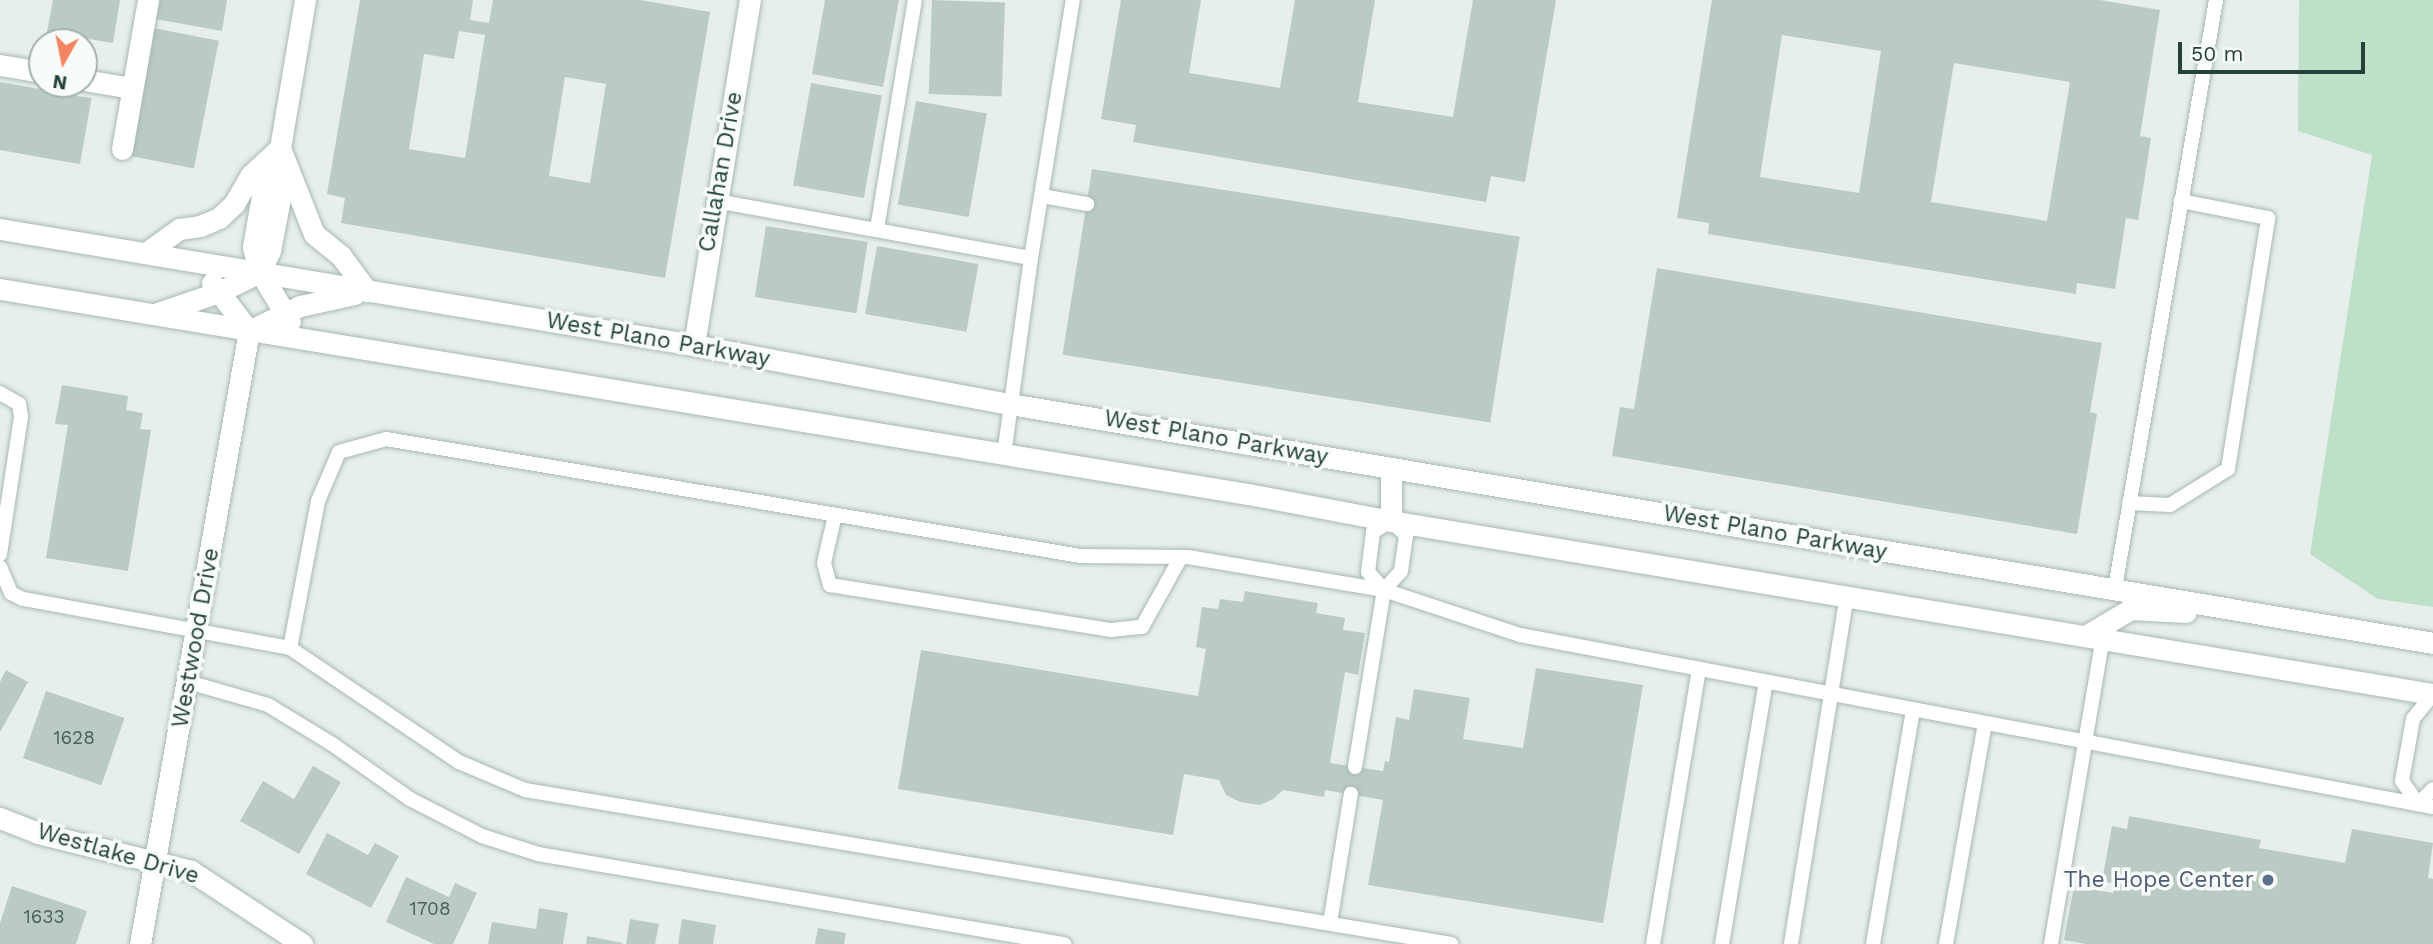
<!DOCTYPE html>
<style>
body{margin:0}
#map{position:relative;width:2433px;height:944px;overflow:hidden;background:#e6efeb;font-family:"Work Sans",sans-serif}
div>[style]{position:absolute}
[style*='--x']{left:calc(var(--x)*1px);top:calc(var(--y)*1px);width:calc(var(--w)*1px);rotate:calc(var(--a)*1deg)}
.green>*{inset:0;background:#bfe0c8}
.building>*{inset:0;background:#bbcac4;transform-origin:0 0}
.roads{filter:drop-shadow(0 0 2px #a8b8b2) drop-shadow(0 0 2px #a8b8b2)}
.service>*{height:14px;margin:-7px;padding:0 7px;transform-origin:7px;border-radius:7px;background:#fff}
.minor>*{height:21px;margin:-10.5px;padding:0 10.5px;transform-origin:10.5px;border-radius:10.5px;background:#fff}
.tertiary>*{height:21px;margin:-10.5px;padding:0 10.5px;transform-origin:10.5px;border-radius:10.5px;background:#fff}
.secondary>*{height:21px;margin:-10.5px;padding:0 10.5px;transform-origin:10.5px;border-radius:10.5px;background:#fff}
.dots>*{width:19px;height:19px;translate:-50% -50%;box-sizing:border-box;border:4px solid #f7fbf9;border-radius:50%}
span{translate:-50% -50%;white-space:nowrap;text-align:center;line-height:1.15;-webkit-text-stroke:7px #f7fbf9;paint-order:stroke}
.number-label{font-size:19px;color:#4a645c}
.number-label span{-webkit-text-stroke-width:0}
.street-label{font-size:23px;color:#24423a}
.service-label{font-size:23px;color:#4e5e75}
.right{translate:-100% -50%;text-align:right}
.north{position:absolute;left:28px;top:28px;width:70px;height:70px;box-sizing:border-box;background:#f7fbf9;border:2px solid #a3b1ad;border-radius:50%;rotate:189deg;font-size:19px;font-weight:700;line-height:28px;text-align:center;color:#24423a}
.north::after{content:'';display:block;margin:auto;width:24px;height:32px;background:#f4845f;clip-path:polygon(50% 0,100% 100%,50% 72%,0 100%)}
.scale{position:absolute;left:2178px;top:42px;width:187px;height:32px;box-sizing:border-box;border:4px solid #24423a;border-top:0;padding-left:9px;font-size:21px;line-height:24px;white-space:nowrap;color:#24423a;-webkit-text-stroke:5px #f7fbf9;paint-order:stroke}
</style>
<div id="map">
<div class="green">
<div style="clip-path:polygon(2299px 0,2433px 0,2433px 607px,2378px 599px,2310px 554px,2372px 155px,2298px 131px)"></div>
</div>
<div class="building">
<div style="clip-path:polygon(53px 0,120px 0,113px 43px,47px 32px)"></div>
<div style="clip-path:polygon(160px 0,227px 0,222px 31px,156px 19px)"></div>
<div style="clip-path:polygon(evenodd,360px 0,473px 0,470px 20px,489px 23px,493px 0,640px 0,710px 12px,665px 278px,341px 223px,345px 198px,327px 194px,360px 0,459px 31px,485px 35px,465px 158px,409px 149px,424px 54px,454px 59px,459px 31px,360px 0,565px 77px,606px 84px,590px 183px,549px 176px,565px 77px)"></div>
<div style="clip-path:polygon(825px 0,899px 0,883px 87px,812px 74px)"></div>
<div style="left:932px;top:0;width:73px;height:94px;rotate:2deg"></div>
<div style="clip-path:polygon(1121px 0,1201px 0,1189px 73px,1280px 88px,1295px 0,1375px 0,1358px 102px,1453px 117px,1473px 0,1556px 0,1525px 182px,1491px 176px,1486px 202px,1133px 142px,1136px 125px,1101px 119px)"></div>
<div style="clip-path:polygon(evenodd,1712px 0,2100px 0,2160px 10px,2140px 136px,2151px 138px,2138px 220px,2126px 218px,2115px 289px,2077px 283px,2076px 294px,1708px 234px,1709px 223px,1677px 218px,1712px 0,1782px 35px,1881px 51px,1859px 193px,1760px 177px,1782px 35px,1712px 0,1954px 63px,2070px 82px,2047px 221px,1931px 202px,1954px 63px)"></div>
<div style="left:153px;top:28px;width:67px;height:130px;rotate:11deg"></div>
<div style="left:0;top:82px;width:93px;height:67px;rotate:10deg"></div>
<div style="left:811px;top:83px;width:72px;height:104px;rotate:10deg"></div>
<div style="left:916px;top:101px;width:72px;height:105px;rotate:10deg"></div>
<div style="left:1092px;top:169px;width:433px;height:188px;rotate:9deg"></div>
<div style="left:766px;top:226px;width:103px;height:72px;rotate:9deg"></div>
<div style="left:877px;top:246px;width:103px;height:69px;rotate:10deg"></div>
<div style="clip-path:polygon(1657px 268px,2102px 343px,2090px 412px,2097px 414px,2077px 534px,1612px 456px,1620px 407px,1634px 409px)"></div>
<div style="clip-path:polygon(62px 385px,128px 396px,126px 410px,143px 413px,140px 429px,151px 430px,128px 571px,46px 558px,68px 425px,55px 424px)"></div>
<div style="clip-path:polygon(1245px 591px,1318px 603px,1316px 613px,1345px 618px,1343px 630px,1365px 633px,1358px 675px,1345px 672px,1330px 763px,1383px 771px,1385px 761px,1389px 762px,1396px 717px,1409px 720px,1414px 689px,1470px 698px,1463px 739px,1523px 748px,1536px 668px,1643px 685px,1603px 923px,1368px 885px,1383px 800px,1325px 790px,1324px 797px,1283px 790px,1273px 799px,1260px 805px,1240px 802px,1226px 795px,1219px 780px,1184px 774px,1173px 835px,898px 789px,921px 650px,1198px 696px,1206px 649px,1196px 647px,1202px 607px,1218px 609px,1220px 599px,1243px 602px)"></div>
<div style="clip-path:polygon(6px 670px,28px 682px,0 732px,0 682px)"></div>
<div style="left:46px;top:691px;width:83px;height:71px;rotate:19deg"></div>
<div style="clip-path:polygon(313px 766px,341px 782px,299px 854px,240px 821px,263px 781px,294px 799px)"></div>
<div style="clip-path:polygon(2129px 816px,2261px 840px,2259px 848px,2345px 863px,2352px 829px,2433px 843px,2428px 878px,2433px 879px,2433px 944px,2086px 944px,2064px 940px,2074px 886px,2113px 893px,2115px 884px,2102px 881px,2112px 826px,2127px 829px)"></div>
<div style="clip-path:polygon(327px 833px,368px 855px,375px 843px,399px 856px,371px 908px,306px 874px)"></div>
<div style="clip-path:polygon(406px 877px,449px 897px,455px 883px,477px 893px,453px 944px,434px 944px,386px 922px)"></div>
<div style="clip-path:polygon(12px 886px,87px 911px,76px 944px,0 944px,0 923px)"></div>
<div style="clip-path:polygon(539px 908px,568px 913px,563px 944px,488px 944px,492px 922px,536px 929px)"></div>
<div style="clip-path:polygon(630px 919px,659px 924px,655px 944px,626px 944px)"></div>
<div style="clip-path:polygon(682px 919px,716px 925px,713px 944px,678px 944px)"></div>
<div style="clip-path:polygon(818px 928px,846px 933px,844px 944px,815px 944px)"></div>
<div style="clip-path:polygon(587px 936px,623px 943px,622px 944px,586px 944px)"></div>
</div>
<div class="roads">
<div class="service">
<div style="--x:1042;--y:196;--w:46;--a:10.1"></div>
<div style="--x:716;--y:201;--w:320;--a:10.3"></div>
<div style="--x:877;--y:229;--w:232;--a:-80.6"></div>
<div style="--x:0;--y:393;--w:22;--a:30"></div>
<div style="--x:19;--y:404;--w:13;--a:81"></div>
<div style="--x:21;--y:417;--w:139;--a:98.7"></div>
<div style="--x:1004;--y:455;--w:199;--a:-82.2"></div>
<div style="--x:1031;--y:258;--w:261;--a:-80.8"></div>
<div style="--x:2129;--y:503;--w:41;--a:2.8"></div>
<div style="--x:2170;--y:505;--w:68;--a:-31.8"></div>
<div style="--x:2228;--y:469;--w:254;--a:-80.9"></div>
<div style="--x:2268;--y:218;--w:89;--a:-168.9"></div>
<div style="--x:835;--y:515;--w:49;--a:102.9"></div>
<div style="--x:824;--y:563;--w:23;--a:75"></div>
<div style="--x:830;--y:585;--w:285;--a:9.1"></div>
<div style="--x:1111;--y:630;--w:31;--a:-6"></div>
<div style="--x:1142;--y:627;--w:80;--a:-60.9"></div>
<div style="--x:0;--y:567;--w:28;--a:67"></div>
<div style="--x:11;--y:593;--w:13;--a:27"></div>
<div style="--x:23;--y:599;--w:271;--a:10.4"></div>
<div style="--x:290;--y:648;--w:150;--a:-79.2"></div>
<div style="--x:318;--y:501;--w:53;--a:-66.8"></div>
<div style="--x:339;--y:452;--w:49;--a:-15.5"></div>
<div style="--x:386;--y:439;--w:705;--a:9.56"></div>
<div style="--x:1081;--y:556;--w:107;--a:0.5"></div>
<div style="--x:1188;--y:557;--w:199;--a:9.6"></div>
<div style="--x:1384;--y:590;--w:143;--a:18.3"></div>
<div style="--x:1520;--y:635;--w:929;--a:10.67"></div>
<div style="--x:2115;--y:588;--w:597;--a:-80.25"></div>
<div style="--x:290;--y:648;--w:204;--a:34"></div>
<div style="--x:459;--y:762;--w:72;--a:23"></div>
<div style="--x:525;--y:790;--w:939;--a:9.44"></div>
<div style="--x:188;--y:682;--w:83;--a:16"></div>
<div style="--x:268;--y:705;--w:75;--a:31.4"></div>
<div style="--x:332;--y:744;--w:95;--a:35.2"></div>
<div style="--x:410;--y:799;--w:81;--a:27.2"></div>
<div style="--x:482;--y:836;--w:59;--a:17.8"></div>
<div style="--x:538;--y:854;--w:534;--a:9.71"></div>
<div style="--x:2433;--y:694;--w:32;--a:129"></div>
<div style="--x:2413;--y:719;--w:63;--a:100.1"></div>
<div style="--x:2402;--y:781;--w:28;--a:55"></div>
<div style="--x:2418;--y:804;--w:21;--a:-45"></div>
<div style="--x:1355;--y:767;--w:179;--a:-80.7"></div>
<div style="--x:1384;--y:590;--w:25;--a:-48"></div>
<div style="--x:1401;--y:571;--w:36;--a:-82"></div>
<div style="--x:1406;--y:535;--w:21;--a:-137"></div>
<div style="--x:1391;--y:521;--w:21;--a:149"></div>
<div style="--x:1373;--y:532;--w:40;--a:97.1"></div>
<div style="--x:1368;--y:572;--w:24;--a:48"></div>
<div style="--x:1330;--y:923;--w:131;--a:-80.8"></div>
<div style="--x:1653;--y:944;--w:279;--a:-80.5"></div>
<div style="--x:1722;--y:944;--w:266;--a:-80.5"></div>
<div style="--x:1791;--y:944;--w:353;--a:-80.9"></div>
<div style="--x:1873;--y:944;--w:238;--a:-80.3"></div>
<div style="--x:1946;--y:944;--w:224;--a:-80"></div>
<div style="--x:2051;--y:944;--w:310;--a:-80.4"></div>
</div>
<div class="minor">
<div style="--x:0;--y:65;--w:43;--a:9.5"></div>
<div style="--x:84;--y:80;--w:49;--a:9.5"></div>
<div style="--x:122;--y:149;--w:151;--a:-80.1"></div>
<div style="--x:260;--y:272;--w:23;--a:-65"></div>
<div style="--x:270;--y:251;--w:70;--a:-79.3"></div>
<div style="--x:283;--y:182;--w:34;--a:-95"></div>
<div style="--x:280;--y:148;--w:150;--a:-80.4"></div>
<div style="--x:260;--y:272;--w:26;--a:-106"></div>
<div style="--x:253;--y:247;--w:70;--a:-80.1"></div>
<div style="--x:265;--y:178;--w:31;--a:-63"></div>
<div style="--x:694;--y:345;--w:350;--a:-80.8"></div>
<div style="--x:0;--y:818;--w:41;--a:21.5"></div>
<div style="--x:38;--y:833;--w:158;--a:13.9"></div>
<div style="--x:191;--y:871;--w:133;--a:33.3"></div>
</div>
<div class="tertiary">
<div style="--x:140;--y:944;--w:623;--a:-79.92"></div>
</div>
<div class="secondary">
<div style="--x:0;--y:229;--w:704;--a:9.49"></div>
<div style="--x:694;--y:345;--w:321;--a:10.6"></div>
<div style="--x:1010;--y:404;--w:1443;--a:9.53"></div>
<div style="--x:146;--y:253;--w:41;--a:-36"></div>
<div style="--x:179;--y:229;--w:21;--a:-8"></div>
<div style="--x:200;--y:226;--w:21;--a:-23"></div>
<div style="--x:219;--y:218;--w:21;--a:-43"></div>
<div style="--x:234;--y:204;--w:34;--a:-60"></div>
<div style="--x:251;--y:175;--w:40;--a:-43"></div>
<div style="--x:280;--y:148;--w:92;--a:68.4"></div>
<div style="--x:314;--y:234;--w:35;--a:39"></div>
<div style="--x:341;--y:256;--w:44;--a:53.4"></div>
<div style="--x:260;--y:272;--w:58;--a:59"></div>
<div style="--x:212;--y:283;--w:61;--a:52.4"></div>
<div style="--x:0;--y:289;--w:1265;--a:9.33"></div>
<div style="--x:1248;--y:494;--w:146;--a:10.7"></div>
<div style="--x:1391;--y:521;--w:1056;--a:9.43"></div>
<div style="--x:155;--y:314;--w:68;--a:-19"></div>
<div style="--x:219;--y:292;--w:46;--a:-26"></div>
<div style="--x:249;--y:331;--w:57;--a:-26.1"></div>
<div style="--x:300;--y:306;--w:56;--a:-12.3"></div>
<div style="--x:1391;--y:468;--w:53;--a:90"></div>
<div style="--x:2087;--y:635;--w:51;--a:-30.6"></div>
<div style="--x:2131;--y:609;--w:55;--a:3.1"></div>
</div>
</div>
<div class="dots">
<div style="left:2268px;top:880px;background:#5c6f8a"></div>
</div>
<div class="number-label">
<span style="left:74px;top:738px">1628</span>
<span style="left:430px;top:909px">1708</span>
<span style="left:44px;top:917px">1633</span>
</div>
<div class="street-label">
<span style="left:721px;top:172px;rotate:-80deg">Callahan Drive</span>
<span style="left:658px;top:340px;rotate:10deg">West Plano Parkway</span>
<span style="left:1216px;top:438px;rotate:10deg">West Plano Parkway</span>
<span style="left:1775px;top:533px;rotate:10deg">West Plano Parkway</span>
<span style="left:196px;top:638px;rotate:-80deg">Westwood Drive</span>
<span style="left:118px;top:854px;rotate:16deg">Westlake Drive</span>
</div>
<div class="service-label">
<span class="right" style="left:2254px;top:880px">The Hope Center</span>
</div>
<div class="north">N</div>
<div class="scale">50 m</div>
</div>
